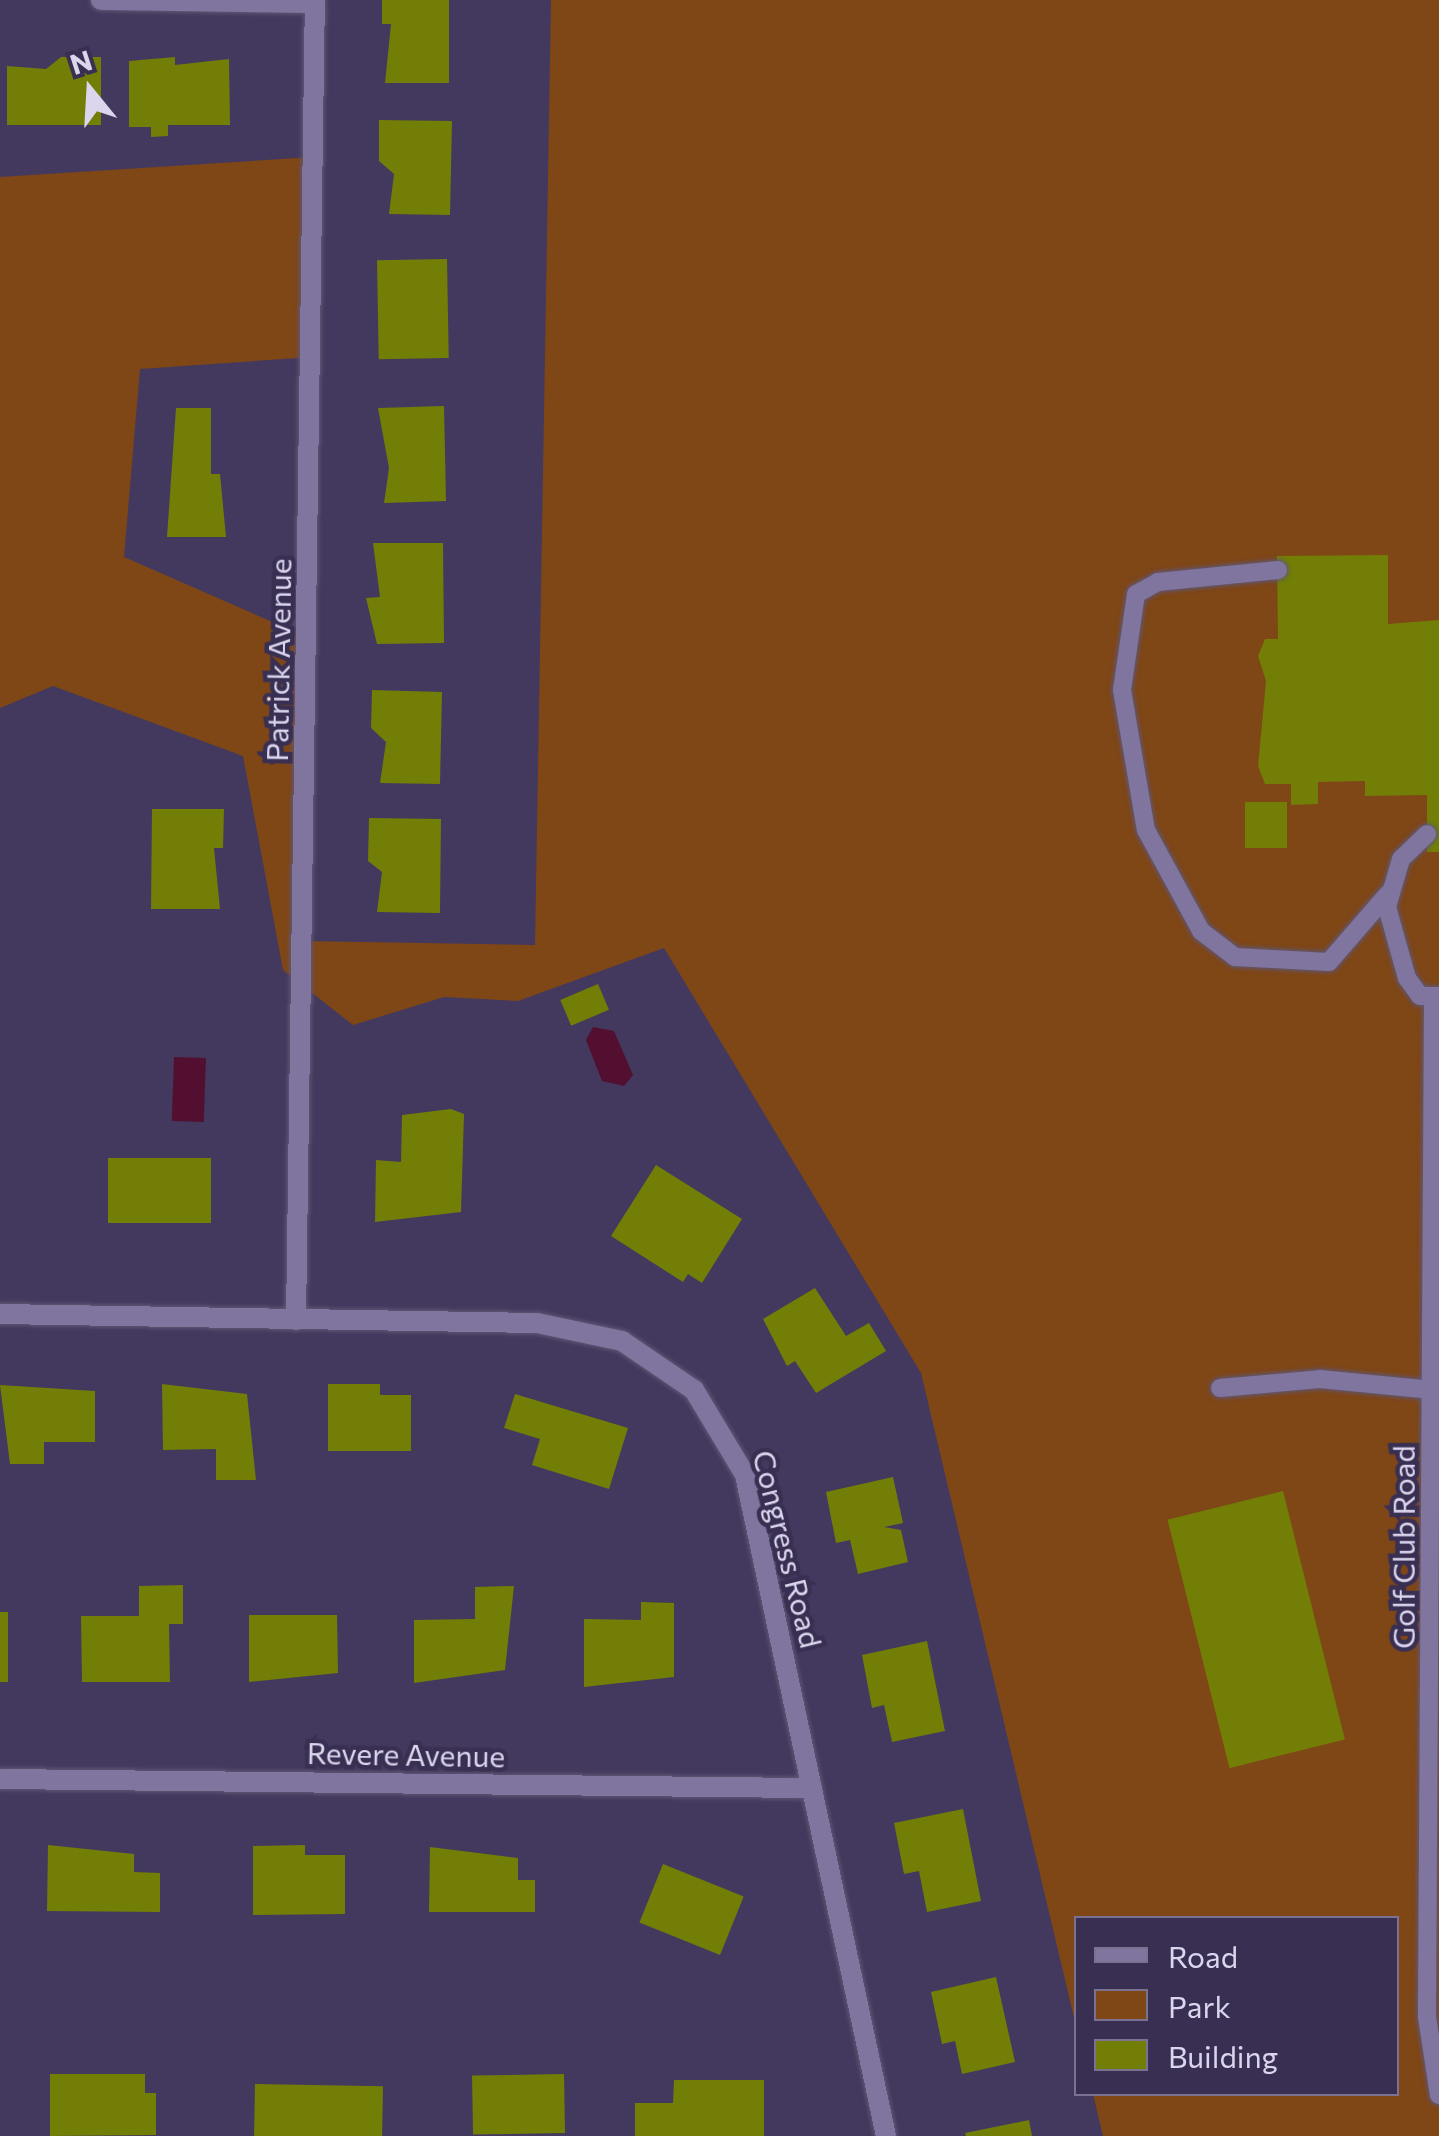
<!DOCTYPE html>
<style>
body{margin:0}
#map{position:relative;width:1439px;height:2136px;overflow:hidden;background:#43395e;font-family:Commissioner,sans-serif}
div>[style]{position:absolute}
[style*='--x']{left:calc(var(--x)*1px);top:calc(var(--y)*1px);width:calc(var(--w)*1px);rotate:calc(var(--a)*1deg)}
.green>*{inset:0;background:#7f4616}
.water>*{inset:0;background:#520f2f;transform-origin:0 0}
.building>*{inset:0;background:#727e05;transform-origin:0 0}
.roads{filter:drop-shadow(0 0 2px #5f5775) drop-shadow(0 0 2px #5f5775)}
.lane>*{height:18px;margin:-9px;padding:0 9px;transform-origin:9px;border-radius:9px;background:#80759e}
.street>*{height:20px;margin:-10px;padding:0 10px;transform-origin:10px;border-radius:10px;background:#80759e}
span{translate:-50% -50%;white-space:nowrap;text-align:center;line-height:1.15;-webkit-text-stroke:9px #392f52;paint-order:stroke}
.street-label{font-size:30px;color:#dbd6ed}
.legend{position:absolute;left:1074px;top:1916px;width:325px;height:180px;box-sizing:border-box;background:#392f52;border:2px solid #7a7290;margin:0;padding:12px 18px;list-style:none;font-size:30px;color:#dbd6ed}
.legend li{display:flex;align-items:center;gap:20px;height:50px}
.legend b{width:50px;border:2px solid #7a7290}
.north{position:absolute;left:40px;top:40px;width:100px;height:100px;-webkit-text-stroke:8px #392f52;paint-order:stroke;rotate:342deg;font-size:28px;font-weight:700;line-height:40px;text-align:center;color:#dbd6ed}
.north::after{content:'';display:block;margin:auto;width:35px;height:45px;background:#dbd6ed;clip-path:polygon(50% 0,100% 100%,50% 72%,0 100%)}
</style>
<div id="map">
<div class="green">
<div style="clip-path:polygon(551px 0,1439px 0,1439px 2136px,1103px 2136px,1093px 2094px,1396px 2094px,1396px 1918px,1076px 1918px,1076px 2026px,921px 1373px,664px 948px,518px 1001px,444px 997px,353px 1025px,283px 970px,243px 756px,53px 686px,0 708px,0 177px,313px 157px,312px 357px,140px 369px,124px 557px,309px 638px,303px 941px,535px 945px)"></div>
</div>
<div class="water">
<div style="clip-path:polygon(593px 1027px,614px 1031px,633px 1075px,624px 1086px,602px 1081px,586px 1040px)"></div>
<div style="left:174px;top:1057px;width:32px;height:64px;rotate:2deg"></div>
</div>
<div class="building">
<div style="clip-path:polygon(382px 0,449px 0,449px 83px,385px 83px,391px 24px,382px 24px)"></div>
<div style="clip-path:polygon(61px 57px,101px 57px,101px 125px,7px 125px,7px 66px,46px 69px)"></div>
<div style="clip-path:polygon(175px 57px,175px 65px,229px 59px,230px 125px,168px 125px,168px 136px,151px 137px,151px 127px,129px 127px,129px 61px)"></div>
<div style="clip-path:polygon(379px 120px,452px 121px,450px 215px,389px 214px,394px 174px,379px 161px)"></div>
<div style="left:447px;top:259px;width:99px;height:70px;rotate:89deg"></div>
<div style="clip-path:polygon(444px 406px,446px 501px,384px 503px,389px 468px,378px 408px)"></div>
<div style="clip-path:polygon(176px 408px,211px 408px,211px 474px,220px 474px,226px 537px,167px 537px)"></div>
<div style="clip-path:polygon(373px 543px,443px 543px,444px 643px,377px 644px,366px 598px,380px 597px)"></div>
<div style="clip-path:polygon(1388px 555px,1388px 624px,1439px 620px,1439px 852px,1427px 852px,1427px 795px,1365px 796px,1365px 781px,1318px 782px,1318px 804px,1291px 805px,1291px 784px,1265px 784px,1258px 766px,1266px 681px,1258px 656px,1265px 639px,1278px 639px,1277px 556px)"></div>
<div style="clip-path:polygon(372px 690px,442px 692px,440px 784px,380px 783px,386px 742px,371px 728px)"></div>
<div style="left:1287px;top:802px;width:46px;height:42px;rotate:90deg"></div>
<div style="clip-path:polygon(152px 809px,224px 809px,223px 848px,214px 848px,220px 909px,151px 909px)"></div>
<div style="clip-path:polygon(369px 818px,441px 819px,440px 913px,377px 912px,382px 872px,368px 861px)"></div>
<div style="left:598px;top:984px;width:28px;height:41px;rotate:67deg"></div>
<div style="clip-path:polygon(451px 1109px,464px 1114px,461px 1212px,375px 1222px,376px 1160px,401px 1162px,402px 1115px)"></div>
<div style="left:211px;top:1158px;width:65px;height:103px;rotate:90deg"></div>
<div style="clip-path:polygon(656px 1165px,742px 1219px,702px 1283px,688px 1274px,683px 1282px,611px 1236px)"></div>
<div style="clip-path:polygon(815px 1288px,846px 1336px,869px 1323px,886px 1351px,816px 1393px,795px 1361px,787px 1366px,763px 1319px)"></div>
<div style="clip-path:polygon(162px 1384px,247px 1394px,256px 1480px,216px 1480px,216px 1449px,163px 1450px)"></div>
<div style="clip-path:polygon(328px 1384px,380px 1384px,380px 1395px,411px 1395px,411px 1451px,328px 1451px)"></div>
<div style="clip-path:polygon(0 1385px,95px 1391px,95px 1442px,44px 1442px,44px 1464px,10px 1464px)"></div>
<div style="clip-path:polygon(515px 1394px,628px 1428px,609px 1489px,532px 1465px,540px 1439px,504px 1428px)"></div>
<div style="clip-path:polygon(893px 1477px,903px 1523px,884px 1527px,901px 1530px,908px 1562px,858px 1574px,850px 1540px,836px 1543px,826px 1492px)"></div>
<div style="left:1283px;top:1491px;width:256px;height:119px;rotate:76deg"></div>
<div style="clip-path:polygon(183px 1585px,183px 1624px,169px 1624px,170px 1682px,82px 1682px,81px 1616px,139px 1616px,139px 1586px)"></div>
<div style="clip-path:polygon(514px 1586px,505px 1670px,414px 1683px,414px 1620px,475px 1619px,475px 1587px)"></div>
<div style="clip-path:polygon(641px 1602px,674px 1603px,674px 1677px,584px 1687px,584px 1619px,641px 1620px)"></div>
<div style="left:0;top:1612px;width:8px;height:70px"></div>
<div style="clip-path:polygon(249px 1615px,337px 1615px,338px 1673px,249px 1682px)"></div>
<div style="clip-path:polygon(927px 1641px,945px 1731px,892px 1742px,884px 1705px,872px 1708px,862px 1655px)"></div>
<div style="clip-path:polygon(963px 1809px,981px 1901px,927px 1912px,919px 1871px,904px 1874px,894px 1823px)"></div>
<div style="clip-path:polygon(48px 1845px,134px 1854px,134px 1872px,160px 1873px,160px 1912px,47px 1911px)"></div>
<div style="clip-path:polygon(305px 1845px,305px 1855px,345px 1855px,345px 1914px,253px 1915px,253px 1846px)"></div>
<div style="clip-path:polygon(430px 1847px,518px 1858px,518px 1880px,535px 1880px,535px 1912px,429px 1912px)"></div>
<div style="left:663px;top:1864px;width:87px;height:63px;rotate:22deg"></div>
<div style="clip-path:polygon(996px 1977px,1015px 2062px,962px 2074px,955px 2041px,942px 2044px,931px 1992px)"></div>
<div style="clip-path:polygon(50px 2074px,145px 2074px,145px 2093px,156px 2093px,156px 2135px,50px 2136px)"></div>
<div style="left:564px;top:2074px;width:59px;height:92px;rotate:89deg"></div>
<div style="clip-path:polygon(674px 2080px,764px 2080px,764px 2136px,635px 2136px,635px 2103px,673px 2103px)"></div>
<div style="left:255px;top:2084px;width:128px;height:52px;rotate:1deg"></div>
<div style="clip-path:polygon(1029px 2120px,1032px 2136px,966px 2136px,965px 2133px)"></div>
</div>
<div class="roads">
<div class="lane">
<div style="--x:1278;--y:570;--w:121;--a:174.3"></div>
<div style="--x:1158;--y:582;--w:25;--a:151"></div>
<div style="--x:1136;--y:594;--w:97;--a:98.3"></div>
<div style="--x:1122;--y:690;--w:142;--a:80.3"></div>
<div style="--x:1146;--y:830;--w:115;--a:61.4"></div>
<div style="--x:1201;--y:931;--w:43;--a:37.4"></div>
<div style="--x:1235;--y:957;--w:94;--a:3"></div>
<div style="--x:1329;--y:962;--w:90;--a:-49.1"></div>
<div style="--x:1427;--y:834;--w:36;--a:136"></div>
<div style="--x:1401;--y:859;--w:50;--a:106.3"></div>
<div style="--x:1387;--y:907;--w:74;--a:74.3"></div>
<div style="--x:1407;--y:978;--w:22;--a:54"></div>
<div style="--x:1420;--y:996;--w:19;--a:0"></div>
<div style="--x:1433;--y:999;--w:1018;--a:90.34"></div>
<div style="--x:1427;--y:2017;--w:79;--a:81.3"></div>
<div style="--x:1220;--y:1388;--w:100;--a:-5.1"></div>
<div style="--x:1320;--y:1379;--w:113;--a:5.6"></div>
</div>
<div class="street">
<div style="--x:101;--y:0;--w:214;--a:0.8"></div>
<div style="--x:0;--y:1314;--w:537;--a:0.96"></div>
<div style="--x:537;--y:1323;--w:87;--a:12"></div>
<div style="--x:622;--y:1341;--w:87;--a:34.2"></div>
<div style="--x:694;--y:1390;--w:99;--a:59"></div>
<div style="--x:745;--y:1475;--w:676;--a:77.96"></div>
<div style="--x:296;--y:1320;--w:1320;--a:-89.18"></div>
<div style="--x:0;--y:1779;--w:812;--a:0.64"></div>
</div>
</div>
<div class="street-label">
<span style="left:278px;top:660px;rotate:-89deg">Patrick Avenue</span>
<span style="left:1403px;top:1547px;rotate:-90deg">Golf Club Road</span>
<span style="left:788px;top:1549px;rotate:76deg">Congress Road</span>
<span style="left:406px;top:1754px;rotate:1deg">Revere Avenue</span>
</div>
<ul class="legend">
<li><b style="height:12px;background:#80759e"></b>Road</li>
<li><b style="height:28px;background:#7f4616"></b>Park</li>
<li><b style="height:28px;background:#727e05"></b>Building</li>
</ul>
<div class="north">N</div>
</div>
